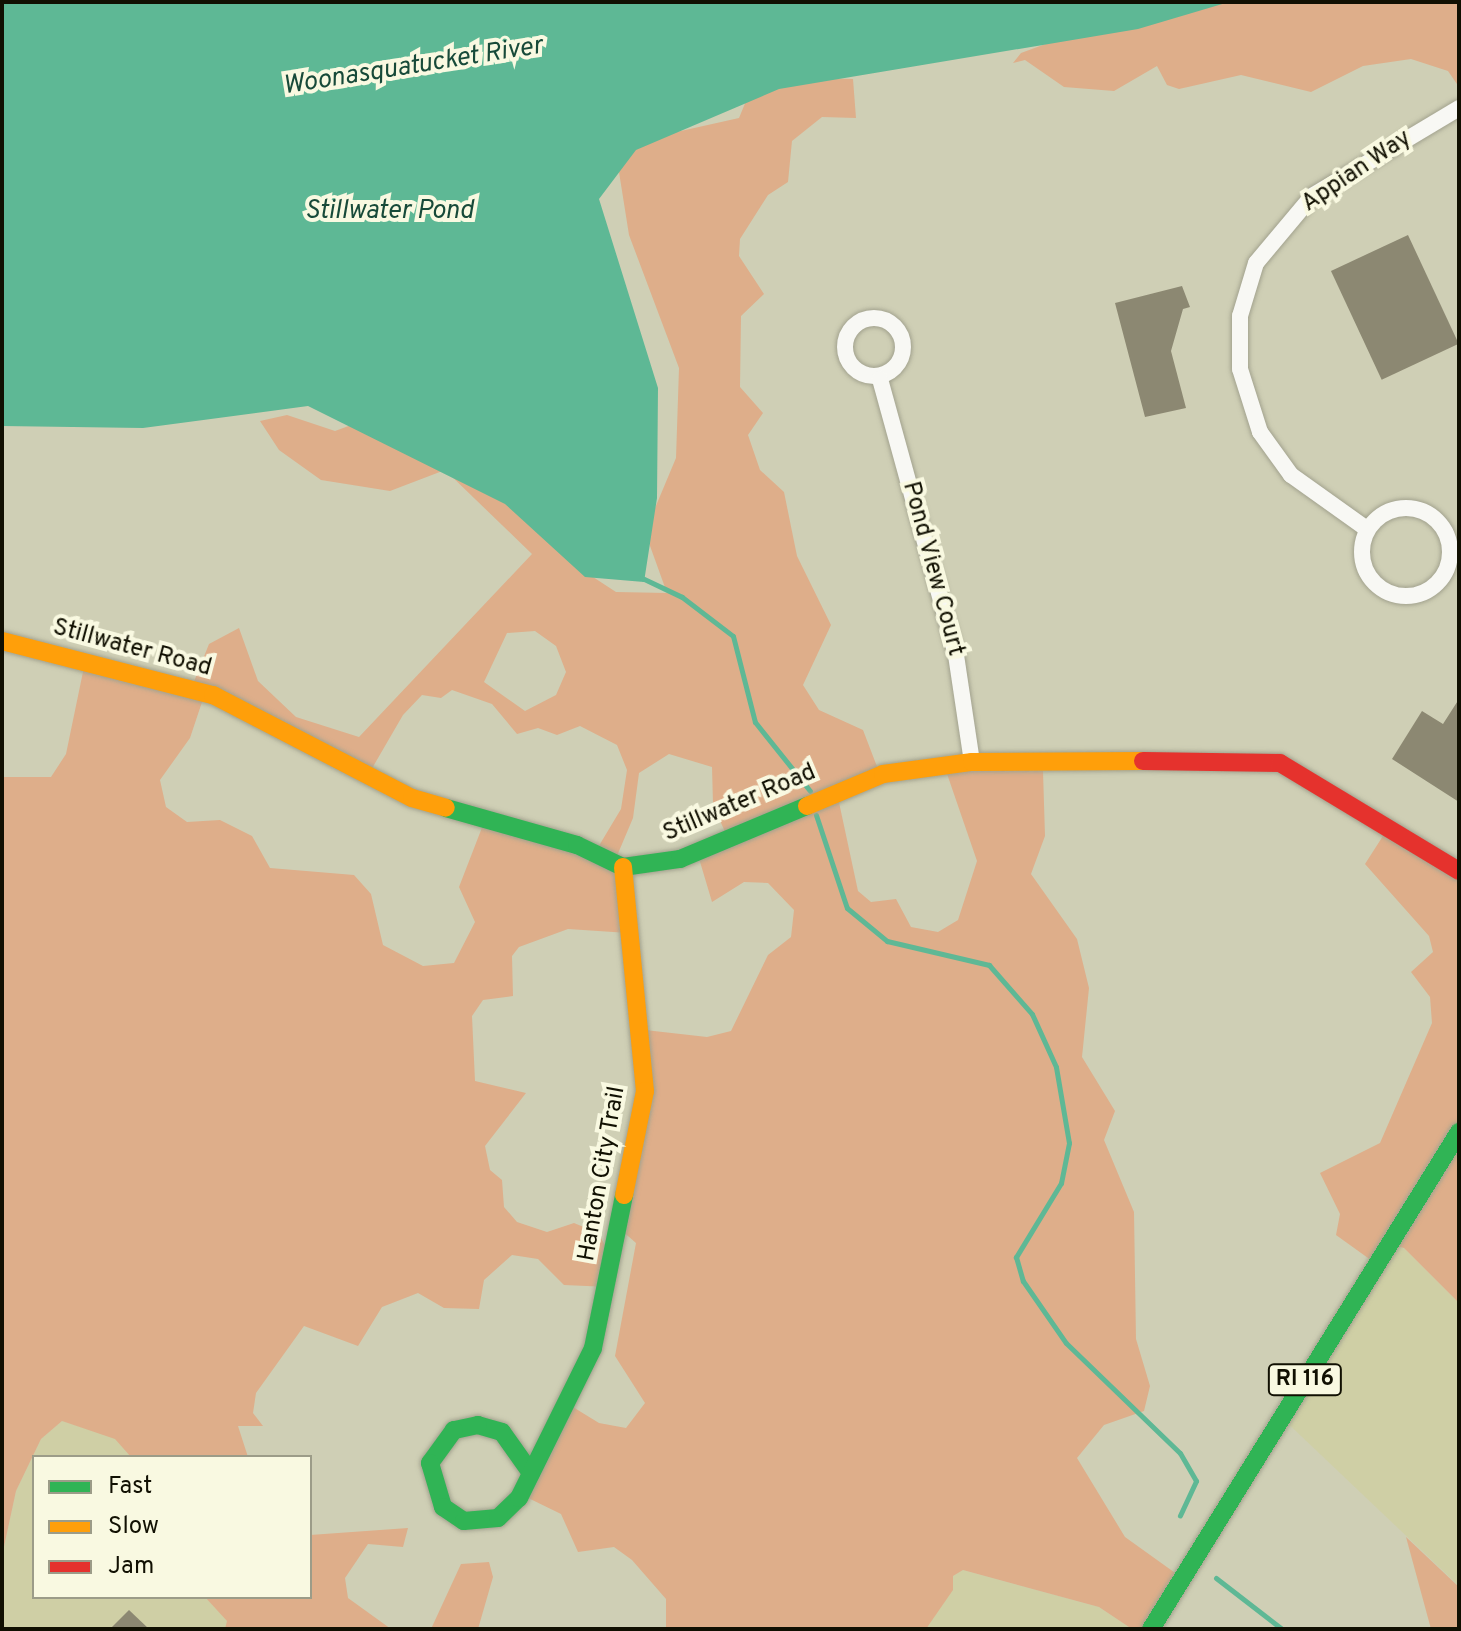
<!DOCTYPE html>
<style>
body{margin:0}
#map{position:relative;width:1461px;height:1631px;overflow:hidden;background:#cfcfb5;font-family:Overpass,sans-serif}
div>[style]{position:absolute}
[style*='--x']{left:calc(var(--x)*1px);top:calc(var(--y)*1px);width:calc(var(--w)*1px);rotate:calc(var(--a)*1deg)}
.built>*{inset:0;background:#cfcfa5}
.green>*{inset:0;background:#deae8a}
.water>*{inset:0;background:#5eb895}
.stream>*{height:5px;margin:-2.5px;padding:0 2.5px;transform-origin:2.5px;border-radius:2.5px;background:#5eb895}
.building>*{inset:0;background:#8c8872;transform-origin:0 0}
.roads{filter:drop-shadow(0 0 2px #a2a28e) drop-shadow(0 0 2px #a2a28e)}
.street>*{height:16px;margin:-8px;padding:0 8px;transform-origin:8px;border-radius:8px;background:#f8f8f4}
.street>.ring{margin:-8px;padding:0;box-sizing:content-box;background:none;border:16px solid #f8f8f4;border-radius:50%}
.fast>*{height:18px;margin:-9px;padding:0 9px;transform-origin:9px;border-radius:9px;background:#30b455}
.slow>*{height:18px;margin:-9px;padding:0 9px;transform-origin:9px;border-radius:9px;background:#ff9f0a}
.jam>*{height:18px;margin:-9px;padding:0 9px;transform-origin:9px;border-radius:9px;background:#e5322d}
span{translate:-50% -50%;white-space:nowrap;text-align:center;line-height:1.15;-webkit-text-stroke:8px #f9f9e1;paint-order:stroke}
.shield-label span{padding:2px 6px;background:#f9f9e1;border:2px solid;border-radius:6px;-webkit-text-stroke-width:0}
.shield-label{font-size:22px;color:#111002;font-weight:700}
.street-label{font-size:24px;color:#111002}
.water-label{font-size:26px;color:#174a39;font-style:italic}
.frame{position:absolute;inset:0;border:4px solid #111002;pointer-events:none}
.legend{position:absolute;left:32px;top:1455px;width:280px;height:144px;box-sizing:border-box;background:#f9f9e1;border:2px solid #9c9c88;margin:0;padding:10px 14px;list-style:none;font-size:24px;color:#111002}
.legend li{display:flex;align-items:center;gap:16px;height:40px}
.legend b{width:40px;border:2px solid #9c9c88}
</style>
<div id="map">
<div class="built">
<div style="clip-path:polygon(1392px 1245px,1405px 1249px,1459px 1303px,1459px 1586px,1280px 1416px)"></div>
<div style="clip-path:polygon(62px 1421px,115px 1438px,131px 1457px,34px 1457px,34px 1597px,205px 1597px,228px 1621px,225px 1629px,2px 1629px,2px 1556px,16px 1491px,41px 1439px)"></div>
<div style="clip-path:polygon(963px 1570px,1099px 1607px,1132px 1629px,926px 1629px,953px 1576px)"></div>
</div>
<div class="green">
<div style="clip-path:polygon(1160px 2px,1459px 2px,1459px 87px,1448px 71px,1411px 59px,1363px 66px,1311px 92px,1241px 75px,1179px 89px,1167px 85px,1157px 66px,1114px 91px,1064px 87px,1025px 60px,1013px 63px,1021px 53px)"></div>
<div style="clip-path:polygon(evenodd,772px 77px,853px 79px,856px 118px,822px 117px,792px 141px,788px 182px,768px 195px,740px 239px,739px 256px,764px 294px,741px 316px,740px 387px,763px 413px,748px 435px,760px 470px,784px 492px,797px 556px,831px 625px,803px 685px,819px 710px,863px 730px,881px 777px,837px 793px,858px 891px,871px 902px,896px 899px,911px 927px,938px 932px,958px 920px,977px 861px,945px 768px,1043px 771px,1045px 836px,1031px 874px,1077px 939px,1089px 988px,1082px 1057px,1115px 1111px,1104px 1140px,1134px 1212px,1136px 1339px,1150px 1386px,1144px 1411px,1104px 1425px,1077px 1458px,1125px 1537px,1178px 1575px,1147px 1629px,1132px 1629px,1099px 1607px,963px 1570px,953px 1576px,953px 1590px,926px 1629px,666px 1629px,666px 1599px,632px 1560px,614px 1547px,578px 1552px,561px 1514px,518px 1493px,568px 1404px,599px 1423px,626px 1428px,645px 1403px,615px 1356px,636px 1243px,620px 1229px,645px 1030px,707px 1037px,731px 1031px,768px 955px,791px 937px,794px 910px,768px 883px,744px 882px,712px 902px,698px 855px,728px 839px,713px 804px,712px 767px,669px 754px,639px 773px,633px 818px,614px 863px,628px 933px,568px 929px,519px 947px,512px 956px,513px 996px,483px 1000px,472px 1016px,475px 1081px,526px 1093px,485px 1146px,490px 1170px,502px 1180px,504px 1207px,517px 1222px,547px 1232px,574px 1223px,598px 1233px,614px 1261px,609px 1287px,564px 1285px,538px 1259px,512px 1255px,484px 1280px,479px 1309px,444px 1308px,418px 1293px,382px 1307px,358px 1346px,304px 1326px,256px 1393px,253px 1413px,263px 1426px,238px 1426px,248px 1457px,131px 1457px,115px 1439px,62px 1421px,41px 1439px,16px 1491px,2px 1556px,2px 777px,51px 777px,66px 754px,84px 667px,191px 689px,209px 644px,239px 628px,258px 681px,296px 717px,359px 737px,532px 554px,445px 470px,390px 491px,321px 480px,279px 450px,260px 421px,287px 415px,335px 431px,373px 417px,474px 455px,593px 577px,616px 592px,667px 593px,645px 532px,676px 458px,679px 368px,629px 235px,619px 172px,631px 151px,663px 135px,739px 118px,753px 84px,772px 77px,535px 631px,556px 646px,566px 672px,556px 695px,525px 711px,484px 682px,507px 633px,535px 631px,772px 77px,452px 690px,492px 704px,517px 734px,538px 728px,557px 735px,580px 726px,617px 745px,627px 770px,621px 809px,594px 854px,483px 825px,459px 887px,475px 922px,454px 963px,423px 966px,383px 945px,371px 894px,354px 875px,270px 868px,252px 836px,220px 820px,187px 822px,166px 807px,160px 780px,190px 738px,204px 696px,367px 777px,403px 715px,422px 695px,441px 698px,452px 690px)"></div>
<div style="clip-path:polygon(1390px 825px,1459px 872px,1459px 1303px,1404px 1248px,1392px 1245px,1375px 1263px,1336px 1235px,1340px 1214px,1320px 1173px,1380px 1143px,1432px 1023px,1430px 997px,1411px 972px,1433px 952px,1429px 936px,1365px 864px)"></div>
<div style="clip-path:polygon(408px 1528px,403px 1547px,368px 1544px,345px 1578px,348px 1598px,391px 1629px,225px 1629px,227px 1621px,205px 1597px,310px 1597px,310px 1535px)"></div>
<div style="clip-path:polygon(1406px 1537px,1459px 1587px,1459px 1629px,1431px 1629px)"></div>
<div style="clip-path:polygon(489px 1562px,493px 1577px,478px 1629px,431px 1629px,461px 1564px)"></div>
</div>
<div class="water">
<div style="clip-path:polygon(2px 2px,1229px 2px,1138px 29px,779px 89px,636px 150px,599px 199px,658px 388px,657px 498px,644px 582px,585px 577px,505px 504px,308px 406px,143px 428px,2px 426px)"></div>
</div>
<div class="stream">
<div style="--x:642;--y:578;--w:44;--a:25.4"></div>
<div style="--x:682;--y:597;--w:64;--a:37.4"></div>
<div style="--x:733;--y:636;--w:89;--a:75.7"></div>
<div style="--x:755;--y:722;--w:88;--a:51.4"></div>
<div style="--x:816;--y:815;--w:98;--a:71.6"></div>
<div style="--x:847;--y:908;--w:52;--a:39.5"></div>
<div style="--x:887;--y:941;--w:105;--a:13.2"></div>
<div style="--x:989;--y:965;--w:65;--a:48.7"></div>
<div style="--x:1032;--y:1014;--w:58;--a:65.6"></div>
<div style="--x:1056;--y:1067;--w:77;--a:80.3"></div>
<div style="--x:1069;--y:1143;--w:41;--a:101.3"></div>
<div style="--x:1061;--y:1183;--w:87;--a:121.3"></div>
<div style="--x:1016;--y:1257;--w:25;--a:74"></div>
<div style="--x:1023;--y:1281;--w:75;--a:55.3"></div>
<div style="--x:1066;--y:1343;--w:158;--a:44"></div>
<div style="--x:1180;--y:1453;--w:32;--a:60"></div>
<div style="--x:1196;--y:1481;--w:38;--a:115"></div>
<div style="--x:1216;--y:1578;--w:83;--a:37.7"></div>
</div>
<div class="building">
<div style="left:1408px;top:235px;width:120px;height:85px;rotate:65deg"></div>
<div style="clip-path:polygon(1182px 286px,1190px 307px,1183px 309px,1171px 351px,1186px 408px,1145px 417px,1115px 303px)"></div>
<div style="clip-path:polygon(1459px 699px,1459px 802px,1392px 759px,1422px 711px,1443px 724px)"></div>
<div style="clip-path:polygon(129px 1610px,149px 1629px,110px 1629px)"></div>
</div>
<div class="roads">
<div class="street">
<div class="ring" style="left:845px;top:318px;width:42px;height:42px"></div>
<div style="--x:880;--y:379;--w:286;--a:74.6"></div>
<div style="--x:956;--y:655;--w:108;--a:81.5"></div>
<div class="ring" style="left:1362px;top:508px;width:72px;height:72px"></div>
<div style="--x:1364;--y:527;--w:90;--a:-144.5"></div>
<div style="--x:1291;--y:475;--w:53;--a:-125.8"></div>
<div style="--x:1260;--y:432;--w:66;--a:-107.6"></div>
<div style="--x:1240;--y:369;--w:53;--a:-90"></div>
<div style="--x:1240;--y:316;--w:55;--a:-73.2"></div>
<div style="--x:1256;--y:263;--w:87;--a:-50.1"></div>
<div style="--x:1312;--y:196;--w:171;--a:-30.9"></div>
</div>
<div class="fast">
<div style="--x:446;--y:808;--w:136;--a:15.8"></div>
<div style="--x:577;--y:845;--w:51;--a:25.6"></div>
<div style="--x:623;--y:867;--w:58;--a:-8"></div>
<div style="--x:680;--y:859;--w:138;--a:-22.7"></div>
<div style="--x:531;--y:1473;--w:50;--a:-125.3"></div>
<div style="--x:502;--y:1432;--w:25;--a:-164"></div>
<div style="--x:478;--y:1425;--w:25;--a:168"></div>
<div style="--x:454;--y:1430;--w:41;--a:126"></div>
<div style="--x:430;--y:1463;--w:46;--a:73.5"></div>
<div style="--x:443;--y:1507;--w:25;--a:34"></div>
<div style="--x:464;--y:1521;--w:34;--a:-5"></div>
<div style="--x:498;--y:1518;--w:29;--a:-44"></div>
<div style="--x:519;--y:1498;--w:167;--a:-63.7"></div>
<div style="--x:593;--y:1348;--w:156;--a:-78.5"></div>
<div style="--x:1151;--y:1629;--w:585;--a:-58.21"></div>
</div>
<div class="slow">
<div style="--x:2;--y:641;--w:218;--a:14.4"></div>
<div style="--x:213;--y:695;--w:224;--a:27.4"></div>
<div style="--x:412;--y:798;--w:35;--a:16"></div>
<div style="--x:807;--y:806;--w:82;--a:-22.8"></div>
<div style="--x:883;--y:774;--w:90;--a:-7.7"></div>
<div style="--x:972;--y:762;--w:171;--a:-0.3"></div>
<div style="--x:623;--y:867;--w:225;--a:84.4"></div>
<div style="--x:645;--y:1091;--w:106;--a:101.4"></div>
</div>
<div class="jam">
<div style="--x:1143;--y:761;--w:137;--a:0.8"></div>
<div style="--x:1280;--y:763;--w:209;--a:31.1"></div>
</div>
</div>
<div class="shield-label">
<span style="left:1305px;top:1380px">RI 116</span>
</div>
<div class="street-label">
<span style="left:1357px;top:172px;rotate:-34deg">Appian Way</span>
<span style="left:932px;top:569px;rotate:75deg">Pond View Court</span>
<span style="left:132px;top:649px;rotate:15deg">Stillwater Road</span>
<span style="left:740px;top:804px;rotate:-23deg">Stillwater Road</span>
<span style="left:603px;top:1174px;rotate:-80deg">Hanton City Trail</span>
</div>
<div class="water-label">
<span style="left:413px;top:67px;rotate:-9deg">Woonasquatucket River</span>
<span style="left:389px;top:212px">Stillwater Pond</span>
</div>
<div class="frame"></div>
<ul class="legend">
<li><b style="height:10px;background:#30b455"></b>Fast</li>
<li><b style="height:10px;background:#ff9f0a"></b>Slow</li>
<li><b style="height:10px;background:#e5322d"></b>Jam</li>
</ul>
</div>
